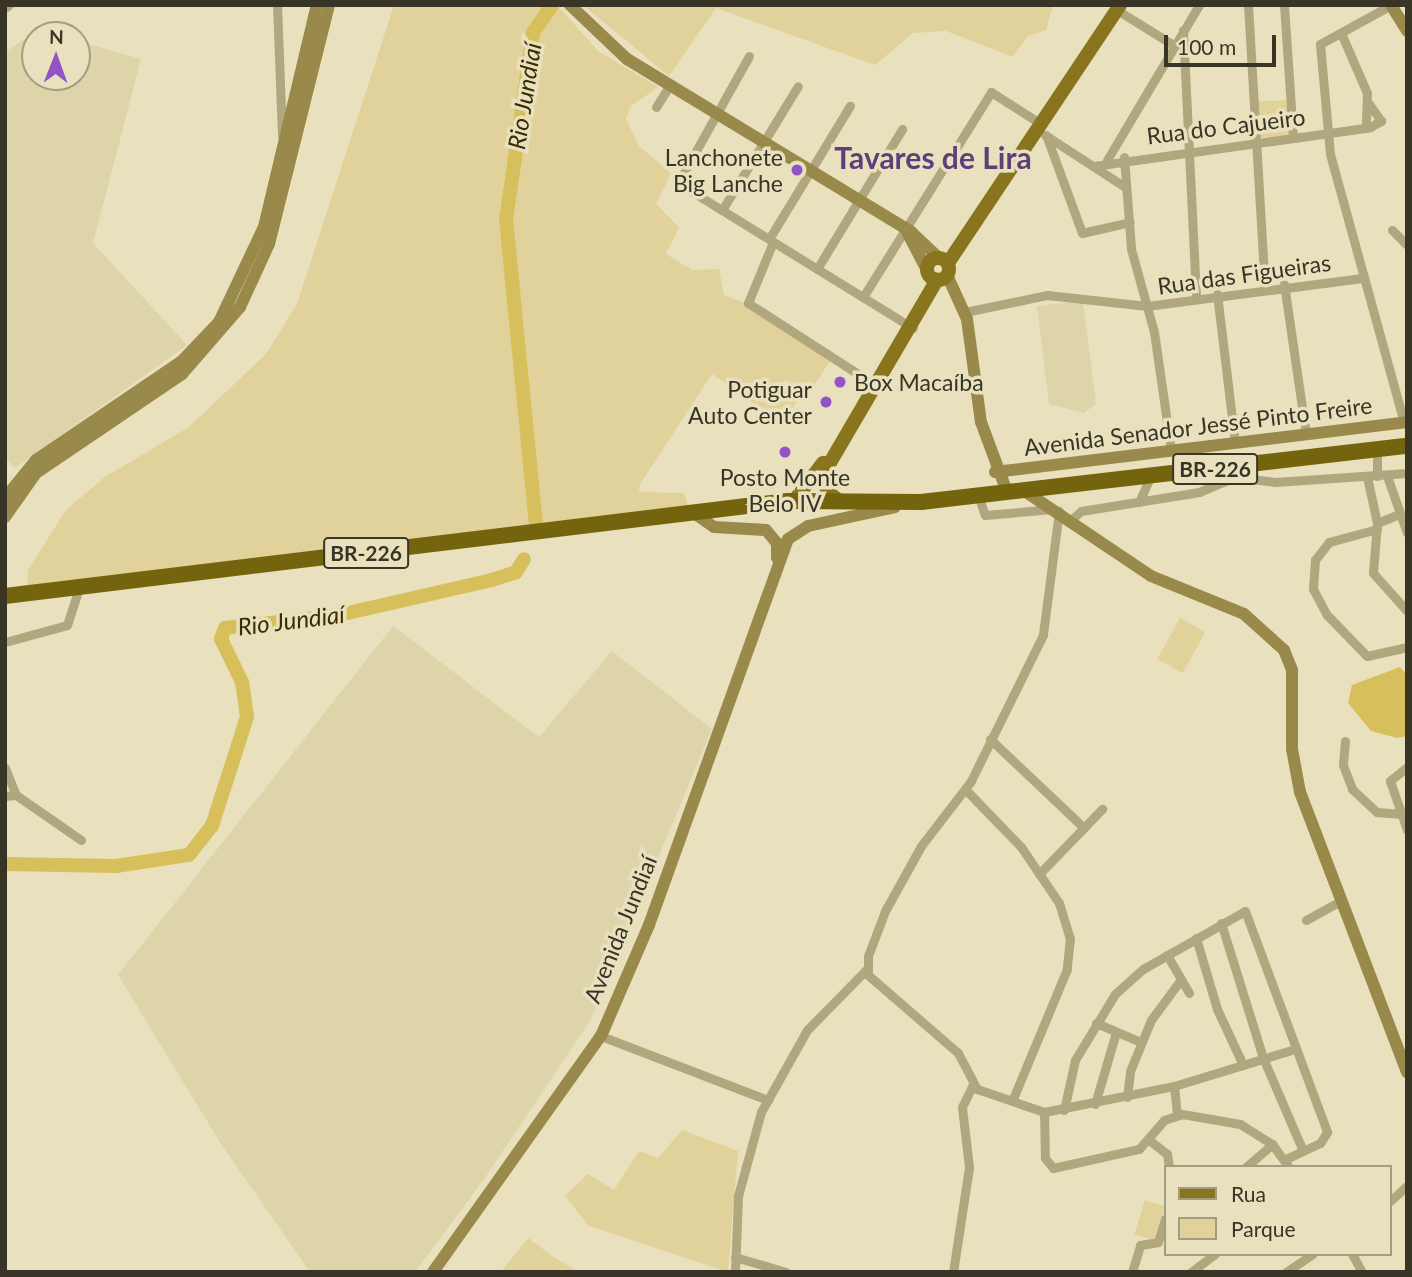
<!DOCTYPE html>
<meta charset="utf-8">
<style>
body{margin:0}
#map{position:relative;width:1412px;height:1277px;overflow:hidden;background:#e9e1bd;font-family:Lato,sans-serif}
div>[style]{position:absolute}
[style*='--x']{left:calc(var(--x)*1px);top:calc(var(--y)*1px);width:calc(var(--w)*1px);rotate:calc(var(--a)*1deg)}
.built>*{inset:0;background:#ded4a9}
.green>*{inset:0;background:#e0d29a;transform-origin:0 0}
.water>*{inset:0;background:#d7c05b}
.river>*{height:14px;margin:-7px;padding:0 7px;transform-origin:7px;border-radius:7px;background:#d7c05b}
.street>*{height:9px;margin:-4.5px;padding:0 4.5px;transform-origin:4.5px;border-radius:4.5px;background:#b0a77f}
.secondary>*{height:12px;margin:-6px;padding:0 6px;transform-origin:6px;border-radius:6px;background:#998a4c}
.primary>*{height:14px;margin:-7px;padding:0 7px;transform-origin:7px;border-radius:7px;background:#88751d}
.primary>.ring{margin:-7px;padding:0;box-sizing:content-box;background:none;border:14px solid #88751d;border-radius:50%}
.highway>*{height:16px;margin:-8px;padding:0 8px;transform-origin:8px;border-radius:8px;background:#75640e}
.dots>*{width:19px;height:19px;translate:-50% -50%;box-sizing:border-box;border:4px solid #e9e1bd;border-radius:50%}
span{translate:-50% -50%;white-space:nowrap;text-align:center;line-height:1.15;-webkit-text-stroke:7px #e9e1bd;paint-order:stroke}
.shield-label span{padding:2px 5px;background:#e9e1bd;border:2px solid;border-radius:5px;-webkit-text-stroke-width:0}
.shield-label{font-size:21px;color:#383527;font-weight:700}
.street-label{font-size:23px;color:#383527}
.poi-label{font-size:23px;color:#383527}
.right{translate:-100% -50%;text-align:right}
.left{translate:0 -50%;text-align:left}
.water-label{font-size:24px;color:#382e01;font-style:italic}
.district-label{font-size:30px;color:#5d3f7a;font-weight:700}
.frame{position:absolute;inset:0;border:7px solid #383527;pointer-events:none}
.legend{position:absolute;left:1164px;top:1165px;width:228px;height:91px;box-sizing:border-box;background:#e9e1bd;border:2px solid #a29c81;margin:0;padding:9px 12px;list-style:none;font-size:21px;color:#383527}
.legend li{display:flex;align-items:center;gap:14px;height:35px}
.legend b{width:35px;border:2px solid #a29c81}
.north{position:absolute;left:21px;top:21px;width:70px;height:70px;box-sizing:border-box;background:#e9e1bd;border:2px solid #a29c81;border-radius:50%;rotate:1deg;font-size:19px;font-weight:700;line-height:28px;text-align:center;color:#383527}
.north::after{content:'';display:block;margin:auto;width:24px;height:32px;background:#9252c8;clip-path:polygon(50% 0,100% 100%,50% 72%,0 100%)}
.scale{position:absolute;left:1164px;top:35px;width:112px;height:32px;box-sizing:border-box;border:4px solid #383527;border-top:0;padding-left:9px;font-size:21px;line-height:24px;white-space:nowrap;color:#383527;-webkit-text-stroke:5px #e9e1bd;paint-order:stroke}
</style>
<div id="map">
<div class="built">
<div style="clip-path:polygon(38px 30px,56px 35px,35px 35px,35px 77px,77px 77px,77px 41px,141px 59px,93px 243px,187px 345px,15px 468px,5px 458px,5px 52px)"></div>
<div style="clip-path:polygon(1083px 301px,1096px 404px,1084px 413px,1049px 404px,1037px 306px)"></div>
<div style="clip-path:polygon(393px 626px,539px 737px,612px 651px,712px 729px,590px 1021px,484px 1179px,415px 1272px,310px 1272px,221px 1144px,118px 975px)"></div>
</div>
<div class="green">
<div style="clip-path:polygon(394px 5px,557px 5px,598px 51px,658px 87px,630px 107px,626px 119px,639px 146px,671px 173px,656px 204px,679px 227px,666px 254px,692px 270px,719px 269px,724px 295px,753px 306px,832px 358px,808px 395px,786px 380px,780px 388px,797px 403px,778px 421px,712px 374px,640px 484px,639px 492px,684px 493px,689px 508px,673px 522px,27px 598px,28px 570px,66px 510px,105px 477px,189px 427px,266px 354px,297px 304px)"></div>
<div style="clip-path:polygon(583px 5px,1053px 5px,1046px 30px,1027px 37px,1013px 57px,946px 31px,913px 33px,875px 65px,716px 8px,669px 76px)"></div>
<div style="left:1288px;top:100px;width:36px;height:31px;rotate:87deg"></div>
<div style="left:1180px;top:618px;width:29px;height:47px;rotate:29deg"></div>
<div style="clip-path:polygon(682px 1130px,738px 1151px,728px 1272px,589px 1226px,565px 1196px,588px 1174px,614px 1190px,639px 1151px,658px 1158px)"></div>
<div style="left:1145px;top:1200px;width:21px;height:36px;rotate:17deg"></div>
<div style="clip-path:polygon(528px 1238px,551px 1255px,578px 1272px,501px 1272px)"></div>
</div>
<div class="water">
<div style="clip-path:polygon(1400px 667px,1407px 675px,1407px 736px,1397px 738px,1371px 731px,1348px 703px,1352px 685px)"></div>
</div>
<div class="river">
<div style="--x:536;--y:525;--w:306;--a:-95.6"></div>
<div style="--x:506;--y:220;--w:189;--a:-81.8"></div>
<div style="--x:533;--y:33;--w:34;--a:-56"></div>
<div style="--x:5;--y:864;--w:111;--a:1"></div>
<div style="--x:116;--y:866;--w:74;--a:-8.6"></div>
<div style="--x:189;--y:855;--w:37;--a:-52"></div>
<div style="--x:212;--y:826;--w:114;--a:-72.2"></div>
<div style="--x:247;--y:717;--w:35;--a:-98"></div>
<div style="--x:242;--y:682;--w:48;--a:-116"></div>
<div style="--x:221;--y:639;--w:12;--a:-70"></div>
<div style="--x:225;--y:628;--w:115;--a:-6.5"></div>
<div style="--x:339;--y:615;--w:157;--a:-12.9"></div>
<div style="--x:492;--y:580;--w:25;--a:-18"></div>
<div style="--x:516;--y:572;--w:15;--a:-58"></div>
</div>
<div class="street">
<div style="--x:277;--y:5;--w:131;--a:87.8"></div>
<div style="--x:1248;--y:5;--w:283;--a:86.6"></div>
<div style="--x:1284;--y:5;--w:132;--a:86.1"></div>
<div style="--x:1391;--y:5;--w:81;--a:151.2"></div>
<div style="--x:1320;--y:44;--w:110;--a:84.8"></div>
<div style="--x:1330;--y:154;--w:279;--a:74.6"></div>
<div style="--x:5;--y:8;--w:5;--a:-37"></div>
<div style="--x:1117;--y:10;--w:68;--a:31.8"></div>
<div style="--x:1183;--y:30;--w:268;--a:87.2"></div>
<div style="--x:1341;--y:33;--w:65;--a:66.6"></div>
<div style="--x:1367;--y:93;--w:35;--a:92"></div>
<div style="--x:749;--y:56;--w:145;--a:119.2"></div>
<div style="--x:678;--y:183;--w:276;--a:31.7"></div>
<div style="--x:656;--y:107;--w:25;--a:-58"></div>
<div style="--x:1045;--y:135;--w:95;--a:33"></div>
<div style="--x:1046;--y:135;--w:104;--a:69.8"></div>
<div style="--x:1082;--y:233;--w:49;--a:-12.9"></div>
<div style="--x:1124;--y:157;--w:92;--a:85.6"></div>
<div style="--x:1131;--y:249;--w:86;--a:74.5"></div>
<div style="--x:1154;--y:332;--w:119;--a:81.8"></div>
<div style="--x:1107;--y:160;--w:180;--a:-59.3"></div>
<div style="--x:1094;--y:166;--w:279;--a:-8"></div>
<div style="--x:1370;--y:127;--w:13;--a:-29"></div>
<div style="--x:1381;--y:121;--w:21;--a:-125"></div>
<div style="--x:722;--y:210;--w:145;--a:-58.5"></div>
<div style="--x:1392;--y:230;--w:21;--a:45"></div>
<div style="--x:769;--y:239;--w:156;--a:-58.7"></div>
<div style="--x:773;--y:242;--w:66;--a:112.3"></div>
<div style="--x:748;--y:303;--w:153;--a:32.8"></div>
<div style="--x:817;--y:269;--w:164;--a:-58.7"></div>
<div style="--x:1284;--y:284;--w:152;--a:81.7"></div>
<div style="--x:1217;--y:294;--w:149;--a:83.1"></div>
<div style="--x:863;--y:297;--w:242;--a:-58"></div>
<div style="--x:991;--y:92;--w:59;--a:32.6"></div>
<div style="--x:965;--y:312;--w:84;--a:-11.7"></div>
<div style="--x:1047;--y:295;--w:101;--a:6.3"></div>
<div style="--x:1147;--y:306;--w:219;--a:-7.4"></div>
<div style="--x:1377;--y:450;--w:26;--a:90"></div>
<div style="--x:1387;--y:476;--w:60;--a:70.7"></div>
<div style="--x:1367;--y:477;--w:47;--a:77.7"></div>
<div style="--x:1377;--y:523;--w:50;--a:94.6"></div>
<div style="--x:1373;--y:573;--w:51;--a:48.2"></div>
<div style="--x:978;--y:495;--w:21;--a:71"></div>
<div style="--x:985;--y:515;--w:68;--a:-5"></div>
<div style="--x:1139;--y:502;--w:27;--a:-66"></div>
<div style="--x:1059;--y:511;--w:125;--a:97.4"></div>
<div style="--x:1043;--y:635;--w:163;--a:116.3"></div>
<div style="--x:971;--y:781;--w:82;--a:127.6"></div>
<div style="--x:921;--y:846;--w:74;--a:119"></div>
<div style="--x:885;--y:911;--w:48;--a:110.7"></div>
<div style="--x:868;--y:956;--w:19;--a:90"></div>
<div style="--x:868;--y:975;--w:119;--a:40.9"></div>
<div style="--x:958;--y:1053;--w:41;--a:62.2"></div>
<div style="--x:977;--y:1089;--w:71;--a:18.9"></div>
<div style="--x:1044;--y:1112;--w:133;--a:-11.3"></div>
<div style="--x:1174;--y:1086;--w:123;--a:-17"></div>
<div style="--x:1072;--y:519;--w:12;--a:-42"></div>
<div style="--x:1081;--y:511;--w:120;--a:-9.1"></div>
<div style="--x:1199;--y:492;--w:39;--a:-23"></div>
<div style="--x:1235;--y:477;--w:40;--a:7.1"></div>
<div style="--x:1275;--y:482;--w:132;--a:-3.9"></div>
<div style="--x:1377;--y:523;--w:24;--a:-22"></div>
<div style="--x:1377;--y:529;--w:50;--a:164.8"></div>
<div style="--x:1329;--y:542;--w:23;--a:128"></div>
<div style="--x:1315;--y:560;--w:29;--a:94"></div>
<div style="--x:1313;--y:589;--w:30;--a:62"></div>
<div style="--x:1327;--y:615;--w:57;--a:45.7"></div>
<div style="--x:1367;--y:656;--w:41;--a:-12.7"></div>
<div style="--x:5;--y:642;--w:64;--a:-15.3"></div>
<div style="--x:67;--y:625;--w:40;--a:-72"></div>
<div style="--x:990;--y:739;--w:129;--a:43.4"></div>
<div style="--x:1345;--y:741;--w:24;--a:95"></div>
<div style="--x:1343;--y:765;--w:26;--a:69"></div>
<div style="--x:1352;--y:789;--w:34;--a:43"></div>
<div style="--x:1377;--y:812;--w:24;--a:5"></div>
<div style="--x:1407;--y:767;--w:22;--a:141"></div>
<div style="--x:1390;--y:781;--w:52;--a:70.9"></div>
<div style="--x:5;--y:768;--w:29;--a:68"></div>
<div style="--x:965;--y:789;--w:81;--a:46"></div>
<div style="--x:1021;--y:847;--w:68;--a:55.8"></div>
<div style="--x:1059;--y:903;--w:37;--a:73"></div>
<div style="--x:1070;--y:938;--w:31;--a:96"></div>
<div style="--x:1067;--y:969;--w:143;--a:112.6"></div>
<div style="--x:5;--y:796;--w:11;--a:-5"></div>
<div style="--x:16;--y:795;--w:79;--a:34.7"></div>
<div style="--x:1039;--y:874;--w:91;--a:-45.9"></div>
<div style="--x:1306;--y:920;--w:39;--a:-29"></div>
<div style="--x:1221;--y:923;--w:141;--a:72.7"></div>
<div style="--x:1263;--y:1058;--w:101;--a:66.7"></div>
<div style="--x:1196;--y:938;--w:74;--a:73.5"></div>
<div style="--x:1217;--y:1009;--w:62;--a:65.1"></div>
<div style="--x:1167;--y:955;--w:44;--a:59.9"></div>
<div style="--x:1096;--y:1023;--w:49;--a:22.9"></div>
<div style="--x:601;--y:1036;--w:179;--a:21"></div>
<div style="--x:1174;--y:1086;--w:28;--a:84"></div>
<div style="--x:1127;--y:1097;--w:26;--a:-83"></div>
<div style="--x:1130;--y:1071;--w:55;--a:-67.6"></div>
<div style="--x:1151;--y:1020;--w:47;--a:-53.6"></div>
<div style="--x:1095;--y:1104;--w:75;--a:-73.7"></div>
<div style="--x:1064;--y:1110;--w:51;--a:-77.6"></div>
<div style="--x:1075;--y:1060;--w:77;--a:-58.8"></div>
<div style="--x:1115;--y:994;--w:38;--a:-42"></div>
<div style="--x:1143;--y:969;--w:117;--a:-29.6"></div>
<div style="--x:1245;--y:911;--w:236;--a:69.6"></div>
<div style="--x:1327;--y:1132;--w:13;--a:122"></div>
<div style="--x:1320;--y:1143;--w:38;--a:155"></div>
<div style="--x:1044;--y:1112;--w:46;--a:88.8"></div>
<div style="--x:1045;--y:1158;--w:13;--a:51"></div>
<div style="--x:1053;--y:1168;--w:88;--a:-12.5"></div>
<div style="--x:1139;--y:1149;--w:38;--a:-49"></div>
<div style="--x:1164;--y:1120;--w:19;--a:-18"></div>
<div style="--x:1182;--y:1114;--w:59;--a:9.8"></div>
<div style="--x:1240;--y:1124;--w:38;--a:32"></div>
<div style="--x:1272;--y:1144;--w:29;--a:54"></div>
<div style="--x:1149;--y:1140;--w:23;--a:38"></div>
<div style="--x:1167;--y:1154;--w:13;--a:81"></div>
<div style="--x:1246;--y:1167;--w:35;--a:-41"></div>
<div style="--x:1389;--y:1202;--w:24;--a:-42"></div>
<div style="--x:1352;--y:1254;--w:21;--a:61"></div>
<div style="--x:735;--y:1257;--w:53;--a:16.4"></div>
<div style="--x:735;--y:1272;--w:76;--a:-87.7"></div>
<div style="--x:738;--y:1196;--w:87;--a:-74.7"></div>
<div style="--x:761;--y:1112;--w:94;--a:-60.7"></div>
<div style="--x:807;--y:1030;--w:86;--a:-45.5"></div>
<div style="--x:953;--y:1272;--w:106;--a:-81.3"></div>
<div style="--x:969;--y:1167;--w:60;--a:-96.7"></div>
<div style="--x:962;--y:1107;--w:25;--a:-64"></div>
<div style="--x:1132;--y:1272;--w:28;--a:-73"></div>
<div style="--x:1140;--y:1245;--w:18;--a:-9"></div>
<div style="--x:1158;--y:1242;--w:24;--a:-73"></div>
<div style="--x:1191;--y:1272;--w:30;--a:-37"></div>
<div style="--x:1286;--y:1272;--w:32;--a:-34"></div>
</div>
<div class="secondary">
<div style="--x:570;--y:5;--w:79;--a:43.5"></div>
<div style="--x:627;--y:59;--w:333;--a:31.3"></div>
<div style="--x:911;--y:232;--w:38;--a:43"></div>
<div style="--x:1391;--y:5;--w:31;--a:58"></div>
<div style="--x:906;--y:230;--w:47;--a:62.4"></div>
<div style="--x:947;--y:275;--w:48;--a:65.6"></div>
<div style="--x:967;--y:319;--w:104;--a:82.3"></div>
<div style="--x:981;--y:422;--w:75;--a:69.6"></div>
<div style="--x:995;--y:472;--w:415;--a:-6.9"></div>
<div style="--x:1023;--y:490;--w:154;--a:33.9"></div>
<div style="--x:1151;--y:576;--w:100;--a:22.2"></div>
<div style="--x:1244;--y:614;--w:54;--a:42"></div>
<div style="--x:1284;--y:650;--w:22;--a:68"></div>
<div style="--x:1292;--y:670;--w:79;--a:90"></div>
<div style="--x:1292;--y:749;--w:44;--a:79.5"></div>
<div style="--x:1300;--y:792;--w:300;--a:69.1"></div>
<div style="--x:5;--y:498;--w:49;--a:-50.8"></div>
<div style="--x:36;--y:460;--w:176;--a:-34.1"></div>
<div style="--x:182;--y:361;--w:54;--a:-46.5"></div>
<div style="--x:219;--y:322;--w:105;--a:-64.7"></div>
<div style="--x:264;--y:227;--w:228;--a:-76.6"></div>
<div style="--x:697;--y:515;--w:21;--a:35"></div>
<div style="--x:714;--y:527;--w:52;--a:3.3"></div>
<div style="--x:766;--y:530;--w:17;--a:50"></div>
<div style="--x:777;--y:543;--w:15;--a:90"></div>
<div style="--x:5;--y:517;--w:54;--a:-54.8"></div>
<div style="--x:36;--y:473;--w:176;--a:-34.1"></div>
<div style="--x:182;--y:374;--w:89;--a:-49.1"></div>
<div style="--x:240;--y:307;--w:69;--a:-65.3"></div>
<div style="--x:269;--y:244;--w:246;--a:-75.9"></div>
<div style="--x:433;--y:1272;--w:290;--a:-54.6"></div>
<div style="--x:601;--y:1036;--w:121;--a:-66.6"></div>
<div style="--x:649;--y:925;--w:410;--a:-70.2"></div>
<div style="--x:788;--y:539;--w:24;--a:-33"></div>
<div style="--x:808;--y:526;--w:89;--a:-12.3"></div>
</div>
<div class="primary">
<div class="ring" style="left:927px;top:258px;width:8px;height:8px"></div>
<div style="--x:948;--y:263;--w:310;--a:-56.3"></div>
<div style="--x:838;--y:500;--w:14;--a:-141"></div>
<div style="--x:827;--y:491;--w:18;--a:-99"></div>
<div style="--x:824;--y:473;--w:224;--a:-59.7"></div>
<div style="--x:794;--y:501;--w:48;--a:-52.7"></div>
</div>
<div class="highway">
<div style="--x:5;--y:596;--w:789;--a:-6.92"></div>
<div style="--x:788;--y:501;--w:133;--a:0.4"></div>
<div style="--x:921;--y:502;--w:489;--a:-6.6"></div>
</div>
<div class="dots">
<div style="left:797px;top:170px;background:#9252c8"></div>
<div style="left:840px;top:382px;background:#9252c8"></div>
<div style="left:826px;top:402px;background:#9252c8"></div>
<div style="left:785px;top:452px;background:#9252c8"></div>
</div>
<div class="shield-label">
<span style="left:1215px;top:469px">BR-226</span>
<span style="left:366px;top:553px">BR-226</span>
</div>
<div class="street-label">
<span style="left:1226px;top:126px;rotate:-7deg">Rua do Cajueiro</span>
<span style="left:1244px;top:274px;rotate:-8deg">Rua das Figueiras</span>
<span style="left:1198px;top:426px;rotate:-7deg">Avenida Senador Jessé Pinto Freire</span>
<span style="left:620px;top:929px;rotate:-68deg">Avenida Jundiaí</span>
</div>
<div class="poi-label">
<span class="right" style="left:783px;top:170px">Lanchonete<br>Big Lanche</span>
<span class="left" style="left:854px;top:382px">Box Macaíba</span>
<span class="right" style="left:812px;top:402px">Potiguar<br>Auto Center</span>
<span style="left:785px;top:490px">Posto Monte<br>Belo IV</span>
</div>
<div class="water-label">
<span style="left:524px;top:96px;rotate:-81deg">Rio Jundiaí</span>
<span style="left:291px;top:620px;rotate:-7deg">Rio Jundiaí</span>
</div>
<div class="district-label">
<span style="left:933px;top:157px">Tavares de Lira</span>
</div>
<div class="frame"></div>
<ul class="legend">
<li><b style="height:9px;background:#88751d"></b>Rua</li>
<li><b style="height:19px;background:#e0d29a"></b>Parque</li>
</ul>
<div class="north">N</div>
<div class="scale">100 m</div>
</div>
